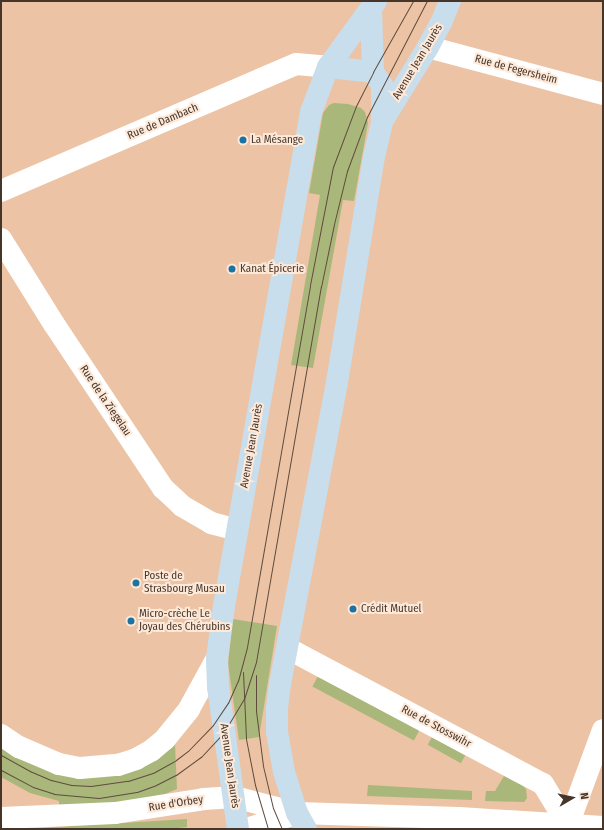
<!DOCTYPE html>
<meta charset="utf-8">
<style>
body{margin:0}
#map{position:relative;width:604px;height:830px;overflow:hidden;background:#ecc3a4;font-family:"Fira Sans Condensed",sans-serif}
div>[style]{position:absolute}
[style*='--x']{left:calc(var(--x)*1px);top:calc(var(--y)*1px);width:calc(var(--w)*1px);rotate:calc(var(--a)*1deg)}
.green>*{inset:0;background:#aab77b;transform-origin:0 0}
.minor>*{height:22px;margin:-11px;padding:0 11px;transform-origin:11px;border-radius:11px;background:#fff}
.tertiary>*{height:22px;margin:-11px;padding:0 11px;transform-origin:11px;border-radius:11px;background:#fff}
.secondary>*{height:22px;margin:-11px;padding:0 11px;transform-origin:11px;border-radius:11px;background:#c8deec}
.tram>*{height:1px;margin:-0.5px;padding:0 0.5px;transform-origin:0.5px;border-radius:0.5px;background:#5f4b3d}
.dots>*{width:11px;height:11px;translate:-50% -50%;box-sizing:border-box;border:2px solid #fee9d9;border-radius:50%}
span{translate:-50% -50%;white-space:nowrap;text-align:center;line-height:1.15;-webkit-text-stroke:4px #fee9d9;paint-order:stroke}
.street-label{font-size:11px;color:#46362a}
.poi-label{font-size:11px;color:#46362a}
.left{translate:0 -50%;text-align:left}
.frame{position:absolute;inset:0;border:2px solid #46362a;pointer-events:none}
.north{position:absolute;left:552px;top:778px;width:40px;height:40px;-webkit-text-stroke:3px #fee9d9;paint-order:stroke;rotate:81deg;font-size:11px;font-weight:700;line-height:16px;text-align:center;color:#46362a}
.north::after{content:'';display:block;margin:auto;width:14px;height:18px;background:#46362a;clip-path:polygon(50% 0,100% 100%,50% 72%,0 100%)}
</style>
<div id="map">
<div class="green">
<div style="clip-path:polygon(334px 103px,348px 104px,361px 108px,365px 112px,368px 123px,354px 201px,343px 200px,313px 368px,291px 365px,320px 195px,309px 193px,323px 113px,329px 105px)"></div>
<div style="clip-path:polygon(233px 619px,277px 626px,259px 737px,239px 740px,228px 664px)"></div>
<div style="left:318px;top:676px;width:115px;height:12px;rotate:28deg"></div>
<div style="left:432px;top:737px;width:38px;height:9px;rotate:29deg"></div>
<div style="clip-path:polygon(175px 744px,177px 789px,165px 794px,114px 804px,59px 806px,59px 801px,30px 793px,1px 777px,1px 746px,49px 769px)"></div>
<div style="clip-path:polygon(504px 776px,522px 785px,526px 789px,527px 798px,524px 802px,485px 801px,486px 791px,495px 791px)"></div>
<div style="clip-path:polygon(368px 785px,472px 791px,472px 800px,367px 796px)"></div>
<div style="clip-path:polygon(187px 819px,187px 827px,170px 829px,26px 829px)"></div>
</div>
<div class="minor">
<div style="--x:428;--y:47;--w:181;--a:15"></div>
<div style="--x:1;--y:191;--w:321;--a:-23.3"></div>
<div style="--x:296;--y:64;--w:32;--a:5"></div>
<div style="--x:1;--y:239;--w:100;--a:58.1"></div>
<div style="--x:54;--y:324;--w:197;--a:56.4"></div>
<div style="--x:163;--y:488;--w:26;--a:43"></div>
<div style="--x:182;--y:506;--w:34;--a:30"></div>
<div style="--x:211;--y:523;--w:27;--a:15"></div>
<div style="--x:287;--y:648;--w:290;--a:28"></div>
<div style="--x:543;--y:784;--w:48;--a:58.6"></div>
<div style="--x:297;--y:813;--w:162;--a:1.8"></div>
<div style="--x:459;--y:818;--w:144;--a:3.6"></div>
<div style="--x:1;--y:818;--w:114;--a:-2.5"></div>
<div style="--x:115;--y:813;--w:90;--a:-8.9"></div>
<div style="--x:204;--y:799;--w:30;--a:-4"></div>
<div style="--x:568;--y:825;--w:101;--a:-69.8"></div>
</div>
<div class="tertiary">
<div style="--x:1;--y:735;--w:22;--a:34"></div>
<div style="--x:19;--y:747;--w:43;--a:23"></div>
<div style="--x:59;--y:764;--w:21;--a:11"></div>
<div style="--x:80;--y:768;--w:38;--a:-5"></div>
<div style="--x:118;--y:765;--w:19;--a:-18"></div>
<div style="--x:136;--y:759;--w:18;--a:-29"></div>
<div style="--x:152;--y:750;--w:17;--a:-40"></div>
<div style="--x:165;--y:739;--w:38;--a:-51"></div>
<div style="--x:189;--y:709;--w:58;--a:-61.2"></div>
<div style="--x:234;--y:797;--w:65;--a:14.3"></div>
<div style="--x:246;--y:829;--w:52;--a:-16.7"></div>
</div>
<div class="secondary">
<div style="--x:328;--y:67;--w:45;--a:6.3"></div>
<div style="--x:383;--y:120;--w:86;--a:-58.3"></div>
<div style="--x:428;--y:47;--w:27;--a:-62"></div>
<div style="--x:441;--y:23;--w:24;--a:-68"></div>
<div style="--x:238;--y:829;--w:143;--a:-98"></div>
<div style="--x:218;--y:687;--w:29;--a:-92"></div>
<div style="--x:217;--y:658;--w:52;--a:-82.3"></div>
<div style="--x:224;--y:606;--w:502;--a:-80.01"></div>
<div style="--x:311;--y:112;--w:48;--a:-69.3"></div>
<div style="--x:328;--y:67;--w:82;--a:-54"></div>
<div style="--x:306;--y:829;--w:18;--a:-119"></div>
<div style="--x:297;--y:813;--w:43;--a:-107.6"></div>
<div style="--x:284;--y:772;--w:41;--a:-99.9"></div>
<div style="--x:277;--y:732;--w:24;--a:-90"></div>
<div style="--x:277;--y:708;--w:24;--a:-83"></div>
<div style="--x:280;--y:684;--w:307;--a:-79.3"></div>
<div style="--x:337;--y:382;--w:228;--a:-80.7"></div>
<div style="--x:374;--y:157;--w:37;--a:-77"></div>
<div style="--x:382;--y:121;--w:36;--a:-90"></div>
<div style="--x:382;--y:85;--w:16;--a:-125"></div>
<div style="--x:373;--y:72;--w:64;--a:-91.8"></div>
</div>
<div class="tram">
<div style="--x:243;--y:672;--w:67;--a:87.4"></div>
<div style="--x:246;--y:739;--w:47;--a:78.9"></div>
<div style="--x:255;--y:785;--w:46;--a:73.5"></div>
<div style="--x:256;--y:675;--w:36;--a:90"></div>
<div style="--x:256;--y:711;--w:55;--a:82.7"></div>
<div style="--x:263;--y:766;--w:43;--a:76.6"></div>
<div style="--x:273;--y:808;--w:23;--a:67"></div>
<div style="--x:1;--y:755;--w:35;--a:29"></div>
<div style="--x:32;--y:772;--w:21;--a:23"></div>
<div style="--x:51;--y:780;--w:21;--a:14"></div>
<div style="--x:71;--y:785;--w:20;--a:3"></div>
<div style="--x:91;--y:786;--w:37;--a:-8"></div>
<div style="--x:128;--y:781;--w:26;--a:-18"></div>
<div style="--x:153;--y:773;--w:26;--a:-29"></div>
<div style="--x:176;--y:760;--w:15;--a:-37"></div>
<div style="--x:188;--y:751;--w:36;--a:-46"></div>
<div style="--x:213;--y:725;--w:27;--a:-56"></div>
<div style="--x:228;--y:703;--w:24;--a:-66"></div>
<div style="--x:238;--y:681;--w:35;--a:-75"></div>
<div style="--x:247;--y:647;--w:367;--a:-80.1"></div>
<div style="--x:310;--y:285;--w:120;--a:-79"></div>
<div style="--x:333;--y:167;--w:65;--a:-69.3"></div>
<div style="--x:356;--y:106;--w:38;--a:-63"></div>
<div style="--x:373;--y:72;--w:81;--a:-60.6"></div>
<div style="--x:1;--y:770;--w:36;--a:28"></div>
<div style="--x:33;--y:787;--w:22;--a:18"></div>
<div style="--x:54;--y:794;--w:45;--a:5.1"></div>
<div style="--x:99;--y:798;--w:38;--a:-9"></div>
<div style="--x:137;--y:792;--w:20;--a:-20"></div>
<div style="--x:156;--y:785;--w:22;--a:-27"></div>
<div style="--x:176;--y:775;--w:31;--a:-36"></div>
<div style="--x:201;--y:757;--w:34;--a:-47"></div>
<div style="--x:224;--y:732;--w:39;--a:-59"></div>
<div style="--x:244;--y:699;--w:39;--a:-72"></div>
<div style="--x:256;--y:662;--w:381;--a:-80.2"></div>
<div style="--x:321;--y:287;--w:64;--a:-78.3"></div>
<div style="--x:334;--y:224;--w:55;--a:-76.2"></div>
<div style="--x:347;--y:171;--w:58;--a:-69.7"></div>
<div style="--x:367;--y:117;--w:131;--a:-62.7"></div>
</div>
<div class="dots">
<div style="left:243px;top:140px;background:#1b73a2"></div>
<div style="left:232px;top:269px;background:#1b73a2"></div>
<div style="left:136px;top:583px;background:#1b73a2"></div>
<div style="left:353px;top:609px;background:#1b73a2"></div>
<div style="left:131px;top:621px;background:#1b73a2"></div>
</div>
<div class="street-label">
<span style="left:418px;top:62px;rotate:-59deg">Avenue Jean Jaurès</span>
<span style="left:516px;top:70px;rotate:15deg">Rue de Fegersheim</span>
<span style="left:163px;top:122px;rotate:-23deg">Rue de Dambach</span>
<span style="left:105px;top:401px;rotate:56deg">Rue de la Ziegelau</span>
<span style="left:252px;top:446px;rotate:-80deg">Avenue Jean Jaurès</span>
<span style="left:436px;top:727px;rotate:28deg">Rue de Stosswihr</span>
<span style="left:229px;top:766px;rotate:82deg">Avenue Jean Jaurès</span>
<span style="left:176px;top:804px;rotate:-9deg">Rue d'Orbey</span>
</div>
<div class="poi-label">
<span class="left" style="left:251px;top:140px">La Mésange</span>
<span class="left" style="left:240px;top:269px">Kanat Épicerie</span>
<span class="left" style="left:144px;top:583px">Poste de<br>Strasbourg Musau</span>
<span class="left" style="left:361px;top:609px">Crédit Mutuel</span>
<span class="left" style="left:139px;top:621px">Micro-crèche Le<br>Joyau des Chérubins</span>
</div>
<div class="frame"></div>
<div class="north">N</div>
</div>
